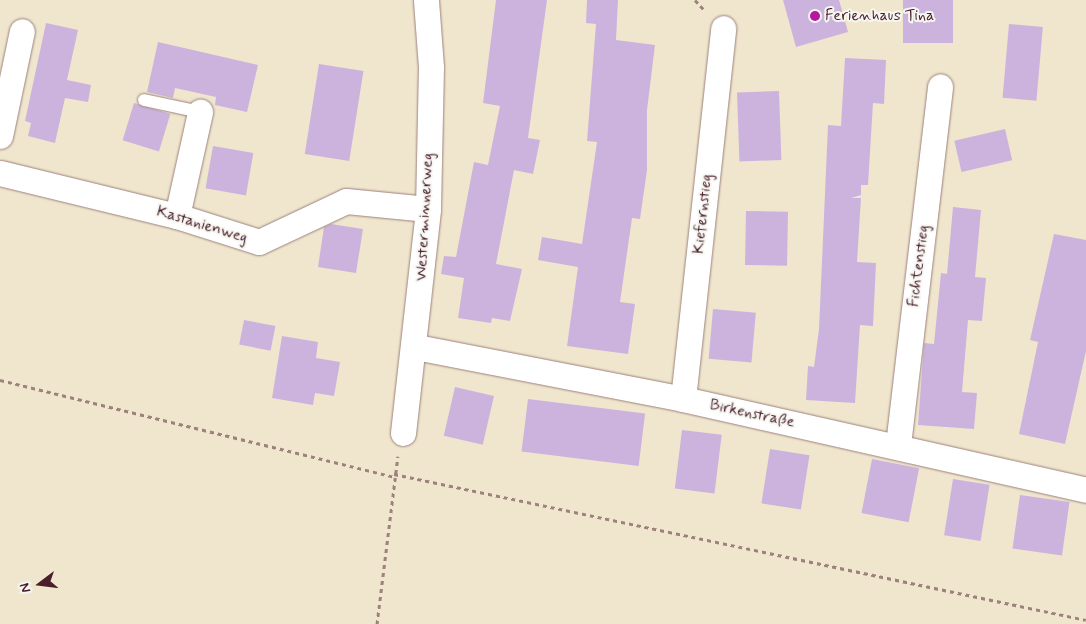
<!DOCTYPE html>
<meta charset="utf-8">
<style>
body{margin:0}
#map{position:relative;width:1086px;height:624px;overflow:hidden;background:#f0e6ce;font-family:Mynerve,sans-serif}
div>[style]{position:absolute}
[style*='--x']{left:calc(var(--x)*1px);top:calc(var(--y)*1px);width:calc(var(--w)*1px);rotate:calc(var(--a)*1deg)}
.building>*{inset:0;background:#cbb3de;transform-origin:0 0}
.path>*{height:3px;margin-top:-1.5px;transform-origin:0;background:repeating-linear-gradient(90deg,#9d827c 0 4px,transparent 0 8px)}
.roads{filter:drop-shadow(0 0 1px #9d827c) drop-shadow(0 0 1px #9d827c)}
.lane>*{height:12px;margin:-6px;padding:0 6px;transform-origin:6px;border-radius:6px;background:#fff}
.street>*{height:25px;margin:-12.5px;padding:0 12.5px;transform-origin:12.5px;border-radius:12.5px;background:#fff}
.dots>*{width:14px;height:14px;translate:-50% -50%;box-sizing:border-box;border:2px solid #f6f6f2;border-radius:50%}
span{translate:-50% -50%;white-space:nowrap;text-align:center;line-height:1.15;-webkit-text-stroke:4px #f6f6f2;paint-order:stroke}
.poi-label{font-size:16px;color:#4a1f2b}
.left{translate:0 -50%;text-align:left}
.street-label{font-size:16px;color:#4a1f2b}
.north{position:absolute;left:15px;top:559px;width:50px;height:50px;-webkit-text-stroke:4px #f6f6f2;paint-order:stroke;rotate:255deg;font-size:14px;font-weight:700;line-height:20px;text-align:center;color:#4a1f2b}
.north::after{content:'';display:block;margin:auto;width:18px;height:22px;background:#4a1f2b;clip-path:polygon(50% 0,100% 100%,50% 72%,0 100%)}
</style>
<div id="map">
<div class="building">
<div style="clip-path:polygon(496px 0,547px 0,528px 138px,540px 140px,533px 174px,514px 170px,496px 264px,522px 269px,510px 321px,492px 318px,491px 323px,458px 318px,464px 278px,441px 274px,444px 256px,456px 257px,474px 162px,488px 165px,500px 106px,483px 103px)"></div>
<div style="clip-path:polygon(587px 0,618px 0,616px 40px,655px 45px,647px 110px,647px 170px,640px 219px,632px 218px,620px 302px,635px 304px,628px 354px,567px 346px,578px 267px,538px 260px,542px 237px,582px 244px,597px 142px,587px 141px,596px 24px,586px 23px)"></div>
<div style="clip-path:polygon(783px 0,839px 0,848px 32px,796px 47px)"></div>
<div style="left:903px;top:0;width:50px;height:43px"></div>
<div style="clip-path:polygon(46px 23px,78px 30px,67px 80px,91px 85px,88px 102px,65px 98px,55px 143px,28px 136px,31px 123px,25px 121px)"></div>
<div style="left:1009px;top:24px;width:34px;height:74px;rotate:5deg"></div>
<div style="clip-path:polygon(158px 42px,258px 65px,247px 112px,215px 105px,216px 97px,175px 88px,173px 98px,147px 92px)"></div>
<div style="clip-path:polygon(845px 58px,886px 60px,884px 104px,873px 103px,868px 185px,861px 185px,861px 195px,851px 198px,861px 198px,857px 262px,876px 263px,873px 326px,860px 325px,855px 403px,806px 400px,808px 366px,814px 367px,819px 329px,828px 125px,841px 126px)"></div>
<div style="left:319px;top:64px;width:45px;height:91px;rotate:9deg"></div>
<div style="left:779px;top:91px;width:69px;height:42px;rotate:88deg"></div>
<div style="left:134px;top:103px;width:38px;height:39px;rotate:17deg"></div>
<div style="left:1005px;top:129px;width:32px;height:52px;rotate:77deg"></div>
<div style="left:213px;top:146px;width:41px;height:43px;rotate:10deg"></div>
<div style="clip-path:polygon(953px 207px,981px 210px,975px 277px,986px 278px,982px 321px,968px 320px,962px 392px,977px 393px,974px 429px,918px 425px,924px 343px,934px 344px,941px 273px,947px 274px)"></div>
<div style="left:746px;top:211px;width:42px;height:54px;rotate:1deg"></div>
<div style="clip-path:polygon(331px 224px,363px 229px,356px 273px,318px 267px,324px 227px)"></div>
<div style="clip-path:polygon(1054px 234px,1086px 240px,1086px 351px,1065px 444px,1019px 434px,1038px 342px,1030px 340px)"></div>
<div style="left:713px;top:309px;width:43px;height:50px;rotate:5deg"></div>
<div style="left:244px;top:320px;width:32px;height:25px;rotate:11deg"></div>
<div style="clip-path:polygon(282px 336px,318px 342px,316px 358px,340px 362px,334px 396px,315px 393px,313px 405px,272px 398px)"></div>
<div style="left:455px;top:387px;width:40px;height:50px;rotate:13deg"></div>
<div style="left:528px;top:399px;width:118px;height:53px;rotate:7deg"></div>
<div style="left:682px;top:430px;width:40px;height:59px;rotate:7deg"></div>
<div style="left:770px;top:449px;width:40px;height:55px;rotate:9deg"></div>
<div style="left:872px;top:459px;width:48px;height:55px;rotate:11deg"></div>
<div style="left:953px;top:479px;width:37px;height:57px;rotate:9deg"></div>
<div style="left:1020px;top:495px;width:50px;height:54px;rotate:8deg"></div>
</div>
<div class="path">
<div style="--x:695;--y:0;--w:16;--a:47"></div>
<div style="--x:0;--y:380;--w:406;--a:13.8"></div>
<div style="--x:394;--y:474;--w:707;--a:11.91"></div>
<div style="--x:377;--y:624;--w:169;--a:-82.9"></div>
</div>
<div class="roads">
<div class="lane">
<div style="--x:144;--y:100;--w:57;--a:12.1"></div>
</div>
<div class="street">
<div style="--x:0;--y:136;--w:107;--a:-78.2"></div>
<div style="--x:0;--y:173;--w:182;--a:13.7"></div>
<div style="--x:177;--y:216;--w:86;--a:17.6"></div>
<div style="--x:259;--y:242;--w:96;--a:-25.2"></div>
<div style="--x:346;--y:201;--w:82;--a:5.6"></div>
<div style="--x:177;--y:216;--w:107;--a:-77.5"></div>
<div style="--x:416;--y:347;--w:272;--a:11"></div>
<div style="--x:683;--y:399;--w:413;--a:12.7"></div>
<div style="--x:683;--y:399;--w:373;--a:-83.8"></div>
<div style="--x:403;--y:433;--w:225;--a:-83.6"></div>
<div style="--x:428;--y:209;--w:142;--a:-88.8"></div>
<div style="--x:431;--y:67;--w:67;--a:-94.3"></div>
<div style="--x:898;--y:445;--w:361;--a:-83.3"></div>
</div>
</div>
<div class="dots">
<div style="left:815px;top:16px;background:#b5179e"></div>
</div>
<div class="poi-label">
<span class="left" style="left:825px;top:16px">Ferienhaus Tina</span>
</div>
<div class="street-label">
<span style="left:703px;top:214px;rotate:-84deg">Kiefernstieg</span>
<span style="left:425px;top:217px;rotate:-87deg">Westerminnerweg</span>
<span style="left:202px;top:225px;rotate:17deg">Kastanienweg</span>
<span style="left:919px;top:266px;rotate:-83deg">Fichtenstieg</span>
<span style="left:752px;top:414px;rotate:12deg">Birkenstraße</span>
</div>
<div class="north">N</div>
</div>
